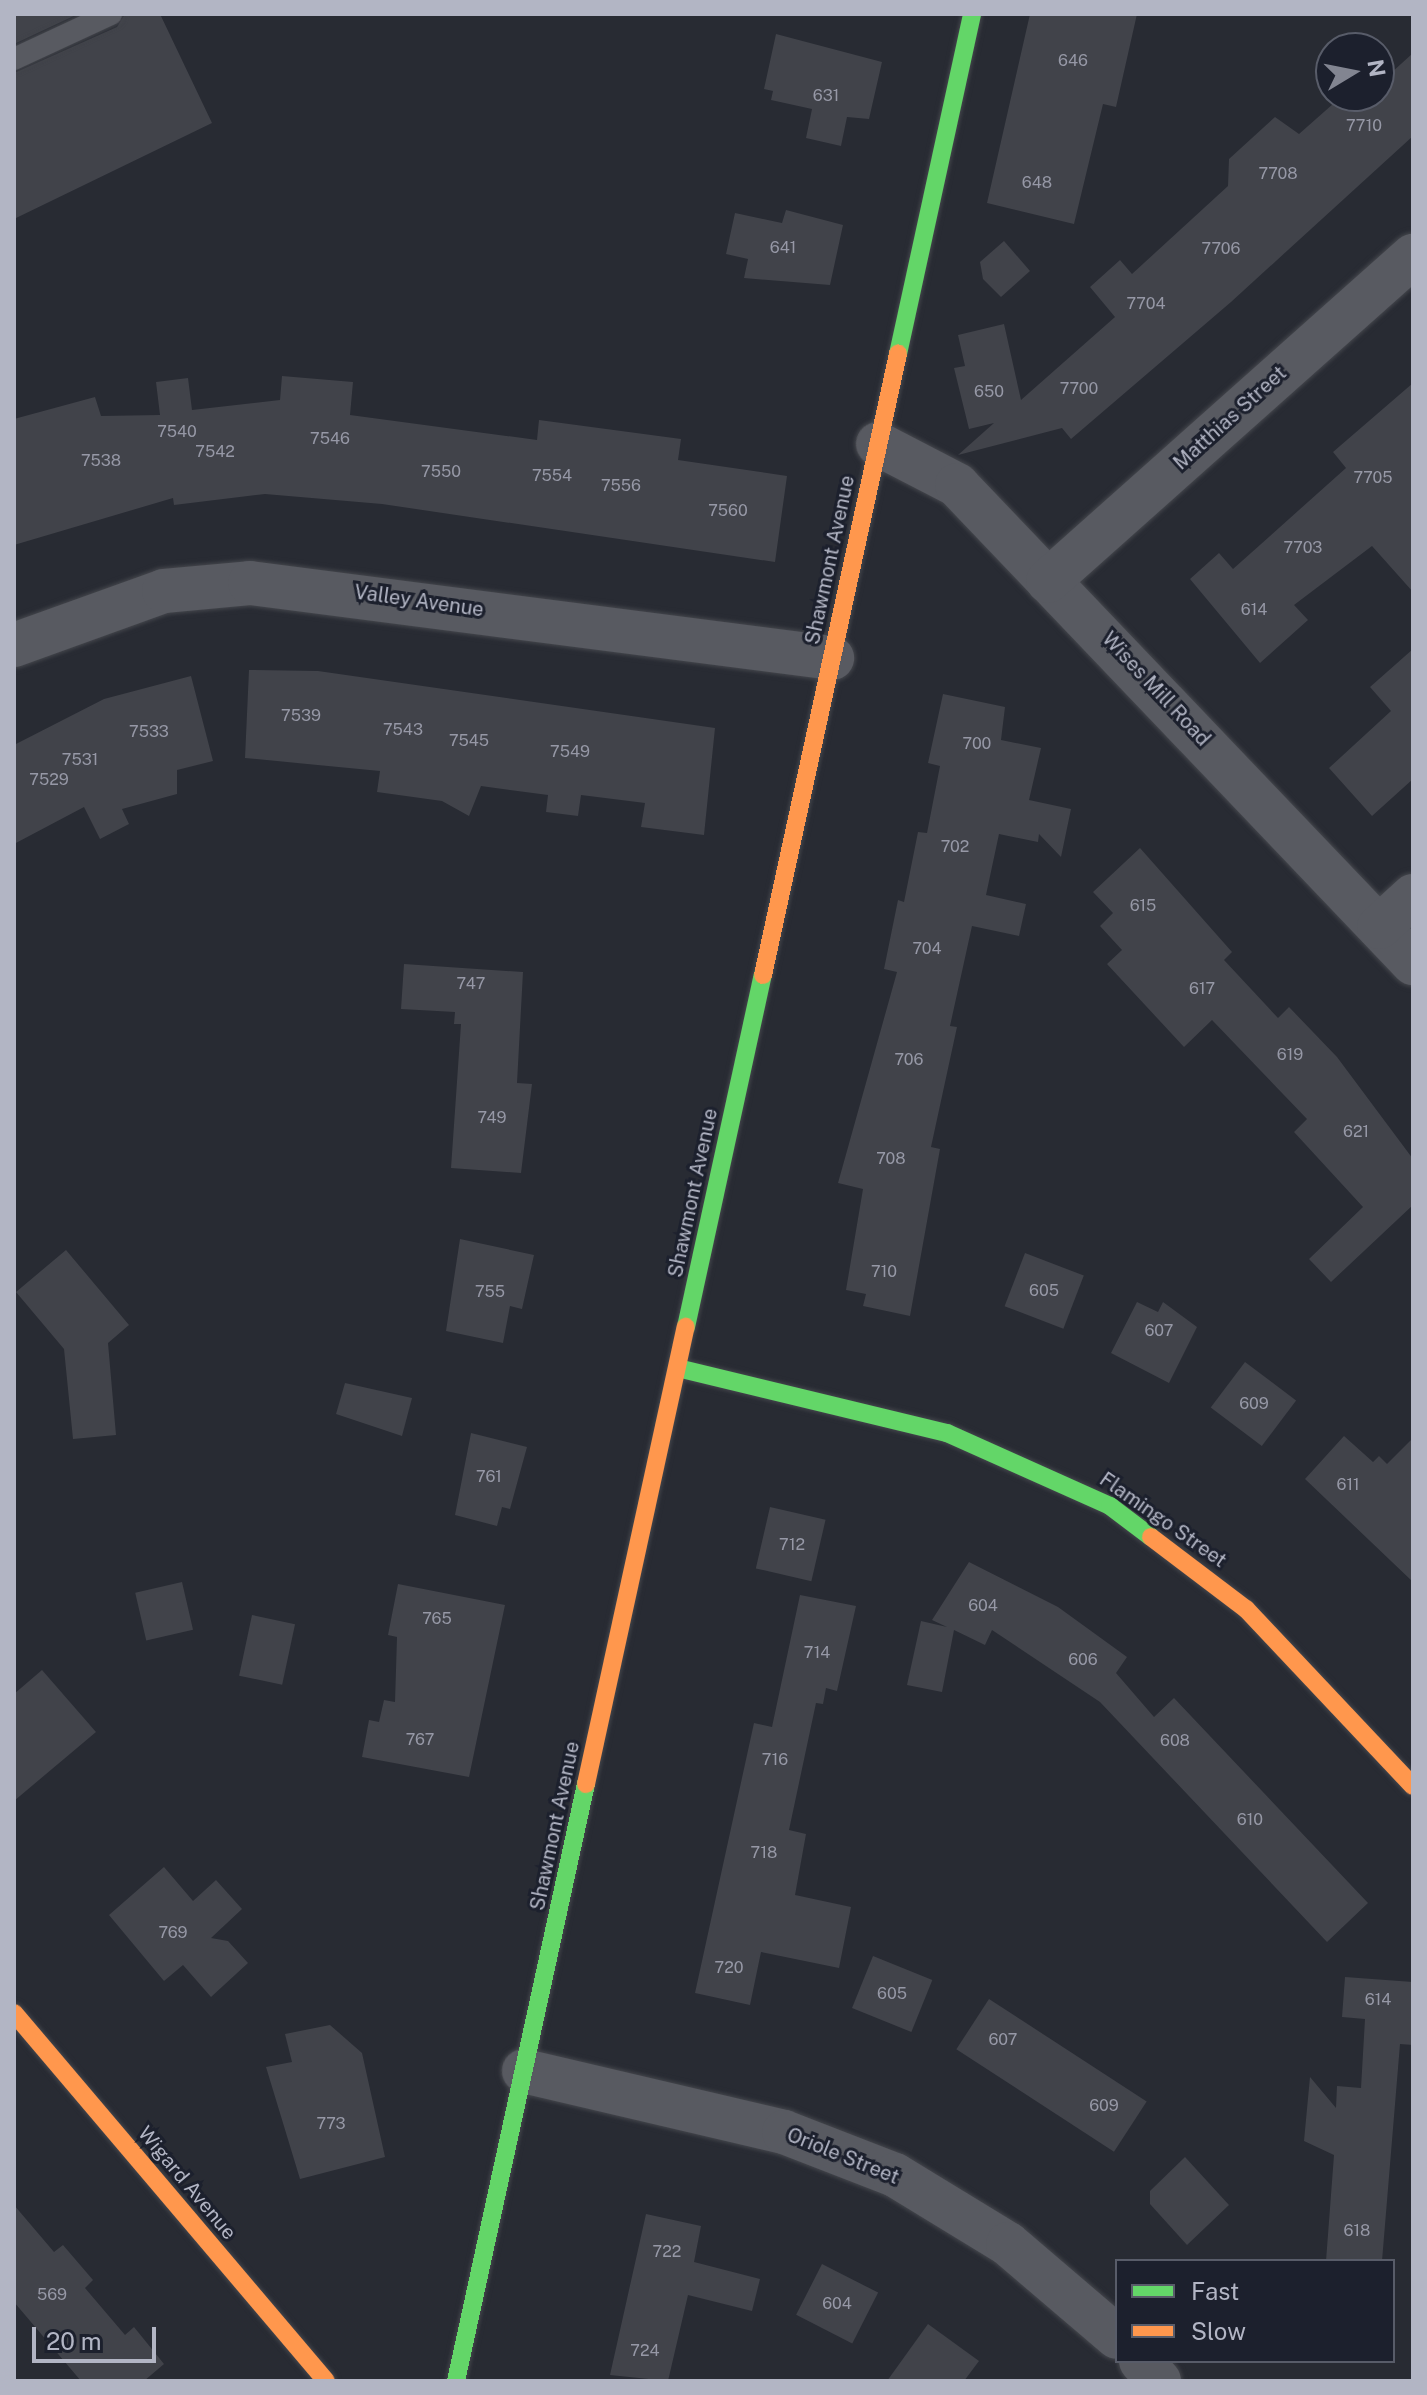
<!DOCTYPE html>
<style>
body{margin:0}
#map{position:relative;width:1427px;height:2395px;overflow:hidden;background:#282b33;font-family:"Public Sans",sans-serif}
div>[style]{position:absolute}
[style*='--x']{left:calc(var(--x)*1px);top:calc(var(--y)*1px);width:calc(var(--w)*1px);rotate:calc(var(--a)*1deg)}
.building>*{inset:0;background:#41434a;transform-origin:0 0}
.roads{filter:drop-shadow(0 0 2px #44464c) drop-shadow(0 0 2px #44464c)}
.lane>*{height:22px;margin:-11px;padding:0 11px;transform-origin:11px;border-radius:11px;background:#585a61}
.street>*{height:44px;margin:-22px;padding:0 22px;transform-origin:22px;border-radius:22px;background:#585a61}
.fast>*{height:18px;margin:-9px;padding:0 9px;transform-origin:9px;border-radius:9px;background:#63d668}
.slow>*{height:18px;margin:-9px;padding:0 9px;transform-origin:9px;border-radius:9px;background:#ff974d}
span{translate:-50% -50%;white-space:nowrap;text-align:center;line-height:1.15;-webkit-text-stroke:6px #1c202d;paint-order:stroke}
.number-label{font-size:16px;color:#9698a6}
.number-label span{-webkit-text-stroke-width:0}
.street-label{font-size:20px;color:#b2b5c4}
.frame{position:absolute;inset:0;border:16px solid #b2b5c4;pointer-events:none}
.legend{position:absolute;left:1115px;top:2259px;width:280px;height:104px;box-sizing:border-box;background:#1c202d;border:2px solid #585c69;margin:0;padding:10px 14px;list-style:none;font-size:24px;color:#b2b5c4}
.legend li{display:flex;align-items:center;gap:16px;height:40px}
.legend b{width:40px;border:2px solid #585c69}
.north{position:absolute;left:1315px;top:32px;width:80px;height:80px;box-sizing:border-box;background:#1c202d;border:2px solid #585c69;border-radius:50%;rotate:80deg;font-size:22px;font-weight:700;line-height:32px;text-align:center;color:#b2b5c4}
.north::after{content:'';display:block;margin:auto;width:28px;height:36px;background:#828591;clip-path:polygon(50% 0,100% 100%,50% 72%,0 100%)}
.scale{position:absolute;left:32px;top:2327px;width:124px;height:36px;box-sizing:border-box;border:4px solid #b2b5c4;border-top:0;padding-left:10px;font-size:24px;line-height:28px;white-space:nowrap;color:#b2b5c4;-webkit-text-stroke:6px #1c202d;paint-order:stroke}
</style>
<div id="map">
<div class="building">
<div style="clip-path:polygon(14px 14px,78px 14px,14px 44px)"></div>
<div style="clip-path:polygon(125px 14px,160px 14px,212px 123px,14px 219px,14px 73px,117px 27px)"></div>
<div style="clip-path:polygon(1030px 14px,1137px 14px,1116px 107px,1103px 104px,1074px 224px,987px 203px)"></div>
<div style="clip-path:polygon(776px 34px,882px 62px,869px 119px,847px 117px,841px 146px,806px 138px,812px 109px,771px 100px,773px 91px,764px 89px)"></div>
<div style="clip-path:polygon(1413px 53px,1413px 136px,1231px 302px,1071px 439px,1062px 428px,958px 455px,994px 423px,969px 429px,954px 368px,965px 366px,958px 335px,1004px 324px,1021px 400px,1115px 317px,1090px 287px,1120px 260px,1132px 274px,1228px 186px,1229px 159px,1275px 117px,1299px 134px,1342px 96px,1379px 96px,1379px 84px)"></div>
<div style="clip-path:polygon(786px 210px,843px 225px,830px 285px,744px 278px,748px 259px,726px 254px,735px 213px,782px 223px)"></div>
<div style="clip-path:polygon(1004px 241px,1030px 271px,1001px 297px,983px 279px,980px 262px)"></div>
<div style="clip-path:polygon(282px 376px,353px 382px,350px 415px,537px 440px,539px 420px,681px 439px,678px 460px,787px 476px,775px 562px,382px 504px,265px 494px,174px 505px,173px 498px,14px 545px,14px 419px,95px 397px,101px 416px,160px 415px,156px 382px,188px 378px,192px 410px,280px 400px)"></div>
<div style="clip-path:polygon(1413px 383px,1413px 592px,1372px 546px,1294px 605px,1308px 620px,1260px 663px,1190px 579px,1219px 553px,1233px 569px,1346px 468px,1333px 452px)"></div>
<div style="clip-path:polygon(1413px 649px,1413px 779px,1372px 816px,1329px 768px,1391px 711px,1370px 687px)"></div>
<div style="clip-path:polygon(249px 670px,318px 671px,715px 728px,704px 835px,641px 827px,645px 803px,581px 795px,578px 816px,546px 812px,548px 795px,481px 786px,469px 816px,442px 801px,377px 792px,380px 771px,245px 758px)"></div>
<div style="clip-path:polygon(191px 676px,213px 761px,177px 770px,177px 794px,122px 809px,129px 824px,100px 839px,84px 807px,14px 844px,14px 745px,104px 699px)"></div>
<div style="clip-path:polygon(943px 694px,1005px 707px,1001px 740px,1041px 748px,1029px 800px,1071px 809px,1061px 857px,1039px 834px,1038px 842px,999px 834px,986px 895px,1026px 904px,1019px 936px,972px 926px,950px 1026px,957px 1027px,931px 1147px,940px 1149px,910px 1316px,863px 1306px,866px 1294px,846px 1290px,863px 1189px,838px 1183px,897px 972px,884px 969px,898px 900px,904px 902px,918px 832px,927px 833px,940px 766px,928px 763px)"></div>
<div style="clip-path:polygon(1140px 848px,1232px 952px,1224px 960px,1278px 1018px,1289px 1007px,1337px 1057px,1413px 1159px,1413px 1205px,1331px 1282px,1309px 1259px,1363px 1207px,1294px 1132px,1307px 1119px,1212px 1020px,1184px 1047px,1107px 964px,1122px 950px,1100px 926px,1113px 913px,1093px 892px)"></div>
<div style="clip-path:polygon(404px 964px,523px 972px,517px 1083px,532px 1084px,521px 1173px,451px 1168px,461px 1024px,454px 1024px,455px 1012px,401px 1009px)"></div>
<div style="clip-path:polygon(460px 1239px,534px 1255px,522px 1309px,510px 1306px,503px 1343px,446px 1331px)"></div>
<div style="clip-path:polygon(66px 1250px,129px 1325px,108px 1343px,116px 1435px,73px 1439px,64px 1349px,16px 1292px)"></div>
<div style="left:1025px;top:1253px;width:63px;height:57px;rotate:21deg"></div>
<div style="clip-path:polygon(1137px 1302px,1158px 1312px,1163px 1302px,1197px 1327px,1169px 1383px,1111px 1353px)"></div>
<div style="left:1245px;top:1362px;width:64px;height:57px;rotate:37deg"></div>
<div style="clip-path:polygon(345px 1383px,412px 1398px,402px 1436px,336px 1414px)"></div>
<div style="clip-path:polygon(471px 1433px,527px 1447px,510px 1509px,502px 1507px,497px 1526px,455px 1515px)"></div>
<div style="clip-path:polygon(1344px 1436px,1373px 1462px,1379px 1456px,1387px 1464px,1413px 1438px,1413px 1582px,1305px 1479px)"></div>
<div style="left:770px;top:1507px;width:57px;height:63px;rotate:13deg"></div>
<div style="clip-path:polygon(969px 1562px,1058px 1607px,1127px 1657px,1116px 1673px,1154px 1717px,1174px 1698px,1368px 1903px,1327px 1942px,1100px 1702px,992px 1630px,985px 1645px,954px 1630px,942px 1692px,907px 1685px,921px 1621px,947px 1627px,932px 1620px)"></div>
<div style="left:182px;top:1582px;width:49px;height:48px;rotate:77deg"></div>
<div style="clip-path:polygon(398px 1584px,505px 1605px,469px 1777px,362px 1757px,369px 1720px,379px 1722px,384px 1700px,395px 1702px,397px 1637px,388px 1635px)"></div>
<div style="clip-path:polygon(800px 1595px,856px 1606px,837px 1691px,826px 1688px,823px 1704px,816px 1703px,789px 1830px,806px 1834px,795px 1895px,851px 1907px,839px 1968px,761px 1952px,750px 2005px,695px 1993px,754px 1723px,772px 1727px)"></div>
<div style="left:252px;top:1615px;width:44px;height:62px;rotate:12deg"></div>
<div style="clip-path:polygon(42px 1670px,96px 1732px,14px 1801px,14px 1694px)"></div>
<div style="clip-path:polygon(164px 1867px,193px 1901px,216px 1880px,242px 1909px,211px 1938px,228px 1941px,248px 1963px,211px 1997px,183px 1965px,164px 1981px,109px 1915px)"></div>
<div style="left:873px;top:1956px;width:64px;height:56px;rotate:22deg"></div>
<div style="clip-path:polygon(1345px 1977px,1413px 1982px,1413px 2045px,1400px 2044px,1382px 2261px,1326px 2261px,1334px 2155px,1304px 2141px,1310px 2077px,1336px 2108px,1337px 2086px,1361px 2088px,1365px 2019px,1342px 2017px)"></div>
<div style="left:989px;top:1999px;width:188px;height:60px;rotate:33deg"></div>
<div style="clip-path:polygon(330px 2025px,362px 2053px,385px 2157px,300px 2179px,266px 2067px,292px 2062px,285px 2034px)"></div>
<div style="clip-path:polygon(1185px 2157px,1229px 2205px,1187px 2245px,1150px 2204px,1150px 2191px)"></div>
<div style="clip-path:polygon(14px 2205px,54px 2252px,63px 2245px,93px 2280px,85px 2288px,125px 2335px,134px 2327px,164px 2364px,144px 2381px,81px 2381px,14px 2302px)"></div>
<div style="clip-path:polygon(646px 2214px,701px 2226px,694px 2262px,760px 2279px,752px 2311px,688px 2295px,668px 2381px,610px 2375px)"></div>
<div style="left:822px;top:2264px;width:63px;height:57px;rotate:27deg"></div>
<div style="clip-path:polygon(928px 2324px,979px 2361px,964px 2381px,887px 2381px)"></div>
</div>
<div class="roads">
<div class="lane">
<div style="--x:14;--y:59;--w:107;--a:-24.9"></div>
</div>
<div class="street">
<div style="--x:878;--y:444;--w:89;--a:27.4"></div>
<div style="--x:957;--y:485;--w:661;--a:46.35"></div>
<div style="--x:1048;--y:581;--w:489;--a:-41.7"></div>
<div style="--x:14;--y:645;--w:159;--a:-19.8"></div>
<div style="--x:164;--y:591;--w:86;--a:-5.3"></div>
<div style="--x:250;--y:583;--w:587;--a:7.34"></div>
<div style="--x:1379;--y:927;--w:46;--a:-42.4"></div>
<div style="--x:524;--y:2071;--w:267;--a:13.2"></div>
<div style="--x:784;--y:2132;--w:119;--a:21.2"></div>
<div style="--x:895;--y:2175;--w:132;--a:31.4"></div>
<div style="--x:1008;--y:2244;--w:143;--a:40.5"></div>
<div style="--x:1141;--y:2361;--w:27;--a:48"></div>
</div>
<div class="fast">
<div style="--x:898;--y:354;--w:348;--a:-77.7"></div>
<div style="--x:686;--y:1327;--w:360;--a:-77.7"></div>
<div style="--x:678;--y:1368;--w:277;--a:13.6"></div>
<div style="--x:947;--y:1433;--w:179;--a:24.1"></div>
<div style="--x:1110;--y:1506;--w:51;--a:37.1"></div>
<div style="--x:456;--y:2381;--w:611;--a:-77.72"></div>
</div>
<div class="slow">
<div style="--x:763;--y:975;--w:636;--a:-77.74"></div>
<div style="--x:1151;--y:1537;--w:119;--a:37.2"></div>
<div style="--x:1246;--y:1609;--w:243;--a:46.7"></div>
<div style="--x:586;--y:1784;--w:468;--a:-77.7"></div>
<div style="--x:14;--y:2013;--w:482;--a:49.7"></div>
</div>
</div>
<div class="number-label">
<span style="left:1073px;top:61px">646</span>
<span style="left:826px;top:96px">631</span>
<span style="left:1364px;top:126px">7710</span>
<span style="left:1278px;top:174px">7708</span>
<span style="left:1037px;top:183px">648</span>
<span style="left:783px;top:248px">641</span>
<span style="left:1221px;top:249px">7706</span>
<span style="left:1146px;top:304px">7704</span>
<span style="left:1079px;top:389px">7700</span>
<span style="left:989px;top:392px">650</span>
<span style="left:177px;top:432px">7540</span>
<span style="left:330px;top:439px">7546</span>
<span style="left:215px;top:452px">7542</span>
<span style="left:101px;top:461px">7538</span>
<span style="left:441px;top:472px">7550</span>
<span style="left:552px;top:476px">7554</span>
<span style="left:1373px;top:478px">7705</span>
<span style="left:621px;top:486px">7556</span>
<span style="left:728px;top:511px">7560</span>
<span style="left:1303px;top:548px">7703</span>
<span style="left:1254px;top:610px">614</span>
<span style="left:301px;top:716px">7539</span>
<span style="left:403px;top:730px">7543</span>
<span style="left:149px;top:732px">7533</span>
<span style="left:469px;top:741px">7545</span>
<span style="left:977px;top:744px">700</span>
<span style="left:570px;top:752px">7549</span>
<span style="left:80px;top:760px">7531</span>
<span style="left:49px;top:780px">7529</span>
<span style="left:955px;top:847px">702</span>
<span style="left:1143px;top:906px">615</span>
<span style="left:927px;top:949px">704</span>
<span style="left:471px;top:984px">747</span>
<span style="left:1202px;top:989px">617</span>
<span style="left:1290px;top:1055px">619</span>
<span style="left:909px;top:1060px">706</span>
<span style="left:492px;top:1118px">749</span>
<span style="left:1356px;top:1132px">621</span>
<span style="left:891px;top:1159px">708</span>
<span style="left:884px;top:1272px">710</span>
<span style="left:1044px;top:1291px">605</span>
<span style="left:490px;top:1292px">755</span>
<span style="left:1159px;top:1331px">607</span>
<span style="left:1254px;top:1404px">609</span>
<span style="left:489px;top:1477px">761</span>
<span style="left:1348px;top:1485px">611</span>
<span style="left:792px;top:1545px">712</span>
<span style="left:983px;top:1606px">604</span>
<span style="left:437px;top:1619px">765</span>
<span style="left:817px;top:1653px">714</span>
<span style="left:1083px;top:1660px">606</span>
<span style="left:420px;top:1740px">767</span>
<span style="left:1175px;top:1741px">608</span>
<span style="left:775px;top:1760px">716</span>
<span style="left:1250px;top:1820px">610</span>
<span style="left:764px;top:1853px">718</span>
<span style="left:173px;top:1933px">769</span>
<span style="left:729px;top:1968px">720</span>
<span style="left:892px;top:1994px">605</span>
<span style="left:1378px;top:2000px">614</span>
<span style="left:1003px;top:2040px">607</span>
<span style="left:1104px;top:2106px">609</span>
<span style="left:331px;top:2124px">773</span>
<span style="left:1357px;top:2231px">618</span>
<span style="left:667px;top:2252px">722</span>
<span style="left:52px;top:2295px">569</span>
<span style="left:837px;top:2304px">604</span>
<span style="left:645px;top:2351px">724</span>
</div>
<div class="street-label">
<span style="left:1230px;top:418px;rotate:-42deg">Matthias Street</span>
<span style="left:830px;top:560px;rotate:-78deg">Shawmont Avenue</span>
<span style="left:419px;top:601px;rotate:8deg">Valley Avenue</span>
<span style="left:1156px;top:689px;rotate:47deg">Wises Mill Road</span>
<span style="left:693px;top:1193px;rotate:-78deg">Shawmont Avenue</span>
<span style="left:1163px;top:1520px;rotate:35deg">Flamingo Street</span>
<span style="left:555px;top:1826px;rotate:-78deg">Shawmont Avenue</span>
<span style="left:843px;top:2156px;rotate:22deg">Oriole Street</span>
<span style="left:187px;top:2183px;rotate:50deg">Wigard Avenue</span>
</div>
<div class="frame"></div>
<ul class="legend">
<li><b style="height:10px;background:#63d668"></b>Fast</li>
<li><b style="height:10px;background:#ff974d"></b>Slow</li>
</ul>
<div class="north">N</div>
<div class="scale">20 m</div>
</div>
